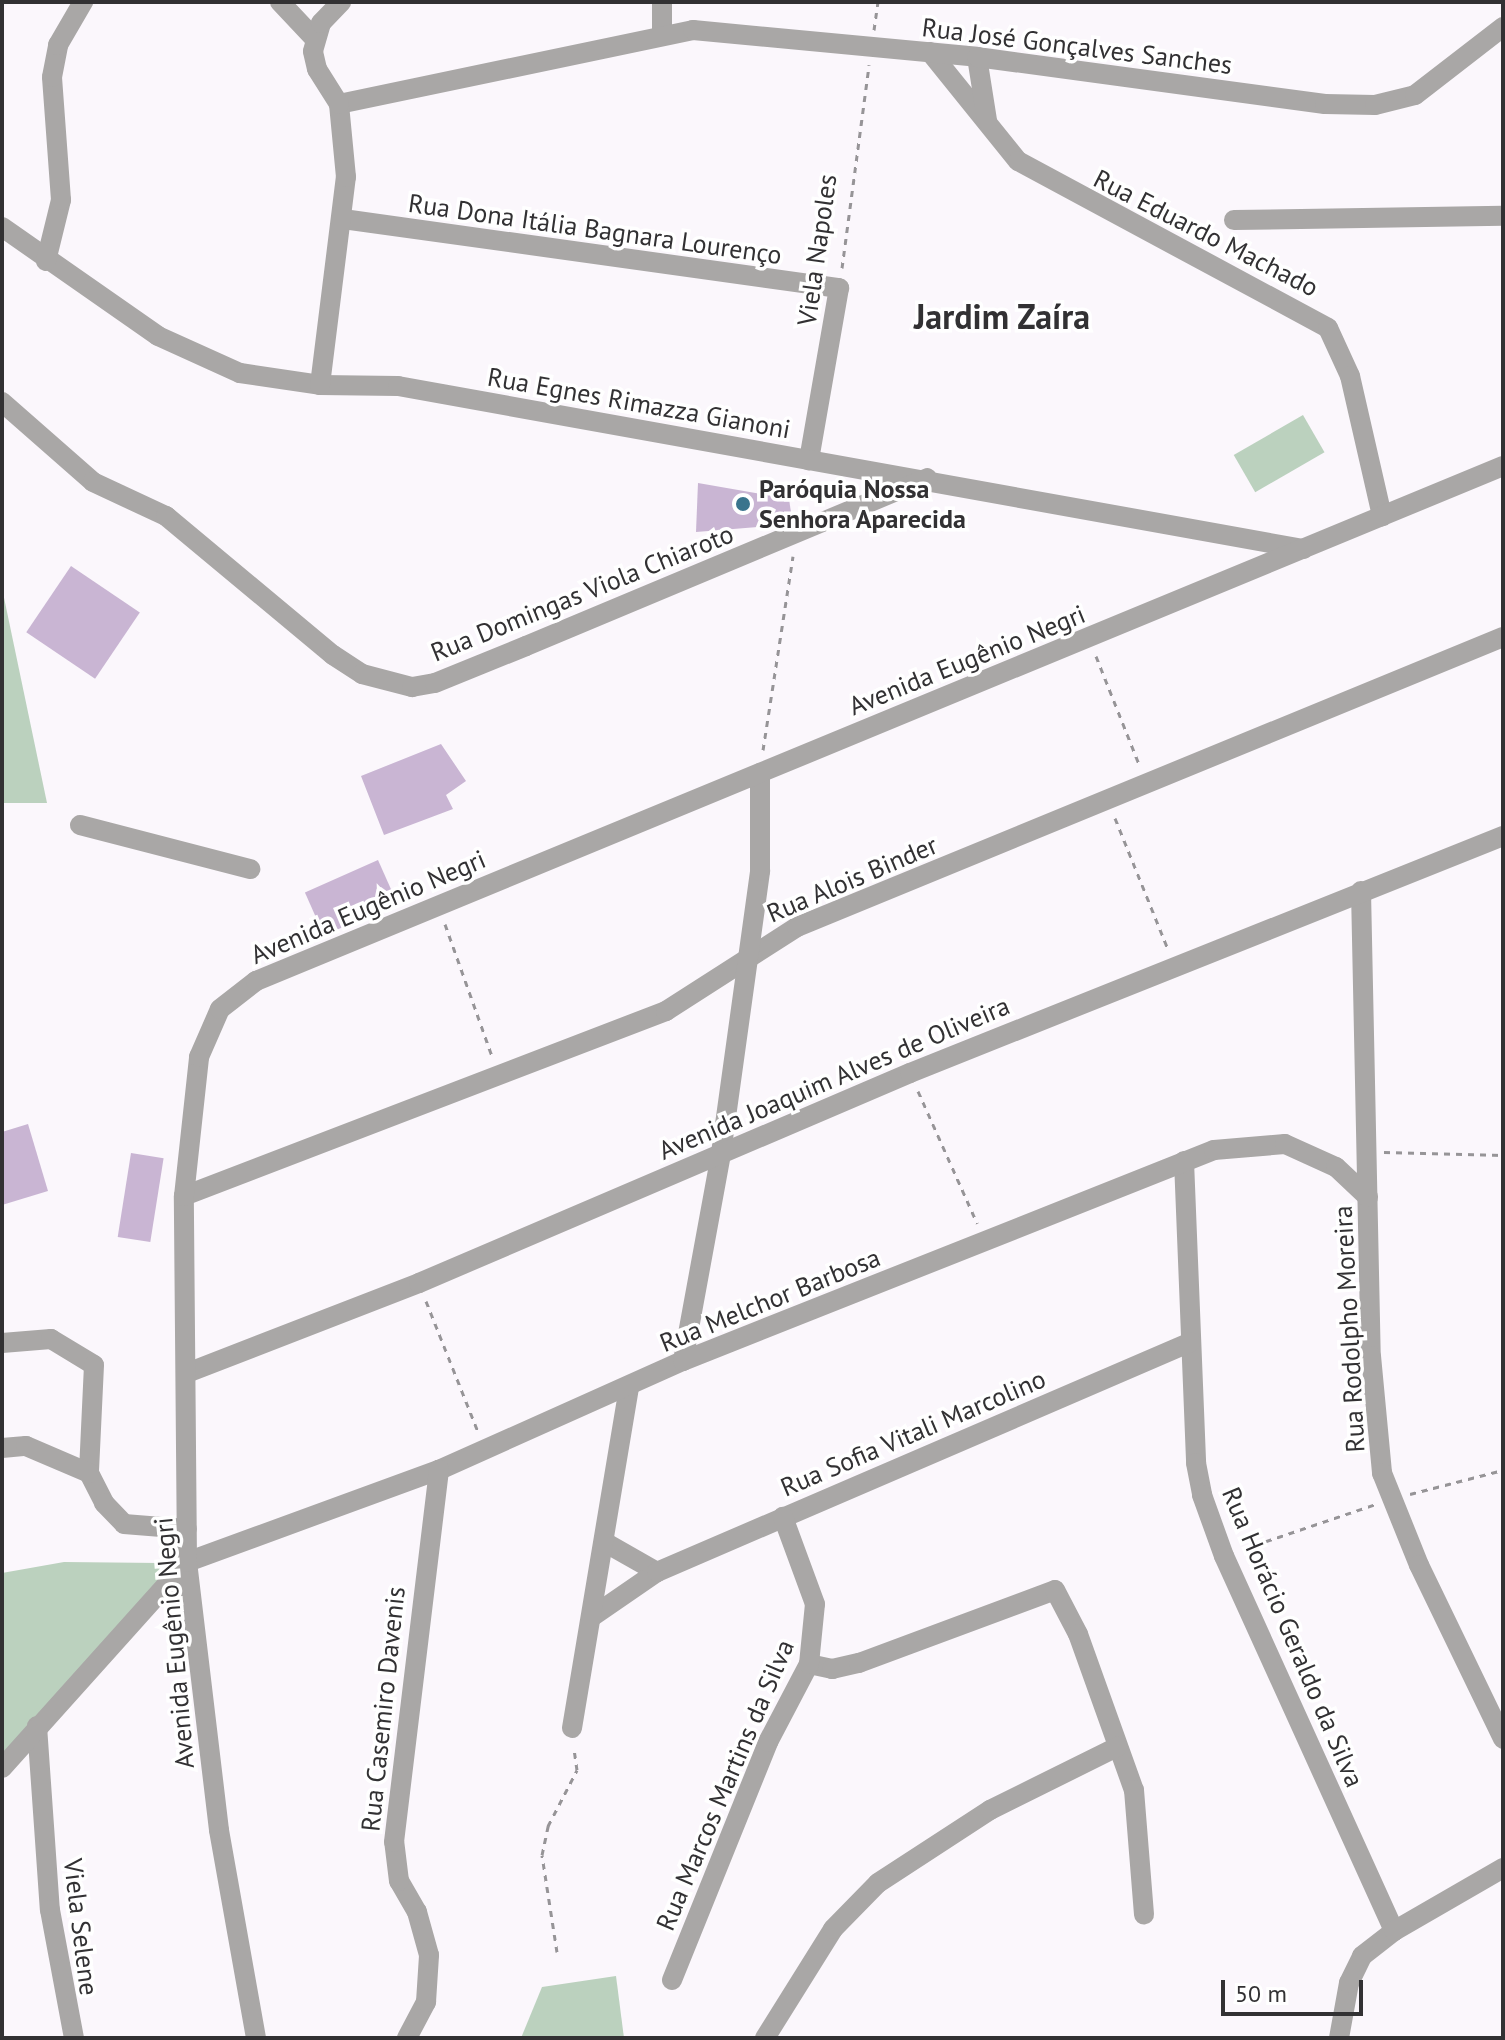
<!DOCTYPE html>
<meta charset="utf-8">
<style>
body{margin:0}
#map{position:relative;width:1505px;height:2040px;overflow:hidden;background:#fbf7fc;font-family:"PT Sans",sans-serif}
div>[style]{position:absolute}
[style*='--x']{left:calc(var(--x)*1px);top:calc(var(--y)*1px);width:calc(var(--w)*1px);rotate:calc(var(--a)*1deg)}
.green>*{inset:0;background:#bbd1be;transform-origin:0 0}
.building>*{inset:0;background:#c9b5d3;transform-origin:0 0}
.path>*{height:3px;margin-top:-1.5px;transform-origin:0;background:repeating-linear-gradient(90deg,#969497 0 6px,transparent 0 12px)}
.minor>*{height:20px;margin:-10px;padding:0 10px;transform-origin:10px;border-radius:10px;background:#a9a7a6}
.dots>*{width:22px;height:22px;translate:-50% -50%;box-sizing:border-box;border:4px solid #fff;border-radius:50%}
span{translate:-50% -50%;white-space:nowrap;text-align:center;line-height:1.15;-webkit-text-stroke:7px #fff;paint-order:stroke}
.street-label{font-size:26px;color:#323133}
.poi-label{font-size:26px;color:#323133;font-weight:700}
.left{translate:0 -50%;text-align:left}
.district-label{font-size:34px;color:#323133;font-weight:700}
.frame{position:absolute;inset:0;border:4px solid #323133;pointer-events:none}
.scale{position:absolute;left:1221px;top:1980px;width:142px;height:36px;box-sizing:border-box;border:4px solid #323133;border-top:0;padding-left:10px;font-size:24px;line-height:28px;white-space:nowrap;color:#323133;-webkit-text-stroke:6px #fff;paint-order:stroke}
</style>
<div id="map">
<div class="green">
<div style="left:1303px;top:415px;width:43px;height:80px;rotate:60deg"></div>
<div style="clip-path:polygon(2px 588px,47px 803px,2px 803px)"></div>
<div style="clip-path:polygon(64px 1562px,160px 1563px,158px 1592px,2px 1760px,2px 1573px)"></div>
<div style="clip-path:polygon(616px 1976px,624px 2038px,521px 2038px,542px 1987px)"></div>
</div>
<div class="building">
<div style="clip-path:polygon(698px 483px,789px 499px,792px 519px,782px 525px,696px 532px)"></div>
<div style="left:71px;top:566px;width:83px;height:80px;rotate:34deg"></div>
<div style="clip-path:polygon(441px 744px,466px 781px,446px 795px,453px 809px,384px 835px,361px 776px)"></div>
<div style="left:378px;top:860px;width:47px;height:80px;rotate:66deg"></div>
<div style="clip-path:polygon(28px 1124px,48px 1191px,2px 1205px,2px 1132px)"></div>
<div style="left:131px;top:1153px;width:33px;height:85px;rotate:9deg"></div>
</div>
<div class="path">
<div style="--x:874;--y:30;--w:28;--a:-82"></div>
<div style="--x:842;--y:268;--w:205;--a:-82.4"></div>
<div style="--x:1096;--y:656;--w:116;--a:68.3"></div>
<div style="--x:763;--y:750;--w:196;--a:-81.2"></div>
<div style="--x:1115;--y:818;--w:141;--a:68"></div>
<div style="--x:445;--y:924;--w:140;--a:70.4"></div>
<div style="--x:918;--y:1091;--w:145;--a:65.9"></div>
<div style="--x:1384;--y:1152;--w:119;--a:1.4"></div>
<div style="--x:426;--y:1301;--w:141;--a:68.3"></div>
<div style="--x:1410;--y:1494;--w:96;--a:-14.5"></div>
<div style="--x:1243;--y:1549;--w:140;--a:-18.7"></div>
<div style="--x:557;--y:1952;--w:98;--a:-98.8"></div>
<div style="--x:542;--y:1855;--w:30;--a:-78"></div>
<div style="--x:548;--y:1826;--w:63;--a:-62.6"></div>
<div style="--x:577;--y:1770;--w:22;--a:-98"></div>
</div>
<div class="minor">
<div style="--x:280;--y:2;--w:50;--a:46.6"></div>
<div style="--x:662;--y:33;--w:31;--a:-90"></div>
<div style="--x:930;--y:52;--w:140;--a:51.1"></div>
<div style="--x:1018;--y:161;--w:352;--a:28.3"></div>
<div style="--x:1328;--y:328;--w:53;--a:65.4"></div>
<div style="--x:1350;--y:376;--w:144;--a:77.1"></div>
<div style="--x:977;--y:57;--w:64;--a:81"></div>
<div style="--x:339;--y:104;--w:362;--a:-11.8"></div>
<div style="--x:693;--y:30;--w:285;--a:5.4"></div>
<div style="--x:977;--y:57;--w:351;--a:7.7"></div>
<div style="--x:1325;--y:104;--w:50;--a:1.1"></div>
<div style="--x:1375;--y:105;--w:41;--a:-14"></div>
<div style="--x:1415;--y:95;--w:111;--a:-37.7"></div>
<div style="--x:343;--y:219;--w:501;--a:7.92"></div>
<div style="--x:839;--y:288;--w:175;--a:99.9"></div>
<div style="--x:1234;--y:220;--w:269;--a:-0.9"></div>
<div style="--x:2;--y:227;--w:190;--a:34.9"></div>
<div style="--x:158;--y:336;--w:90;--a:24.3"></div>
<div style="--x:240;--y:373;--w:81;--a:8.5"></div>
<div style="--x:320;--y:385;--w:78;--a:0.7"></div>
<div style="--x:398;--y:386;--w:920;--a:10.21"></div>
<div style="--x:46;--y:261;--w:63;--a:-76.2"></div>
<div style="--x:61;--y:200;--w:123;--a:-94.2"></div>
<div style="--x:52;--y:77;--w:33;--a:-79"></div>
<div style="--x:58;--y:45;--w:50;--a:-59.8"></div>
<div style="--x:320;--y:385;--w:210;--a:-82.9"></div>
<div style="--x:346;--y:177;--w:73;--a:-95.5"></div>
<div style="--x:339;--y:104;--w:41;--a:-122.2"></div>
<div style="--x:317;--y:69;--w:18;--a:-103"></div>
<div style="--x:313;--y:51;--w:29;--a:-74"></div>
<div style="--x:321;--y:23;--w:29;--a:-46"></div>
<div style="--x:2;--y:402;--w:121;--a:41.3"></div>
<div style="--x:93;--y:482;--w:81;--a:25"></div>
<div style="--x:166;--y:516;--w:217;--a:39.8"></div>
<div style="--x:333;--y:655;--w:35;--a:33"></div>
<div style="--x:362;--y:674;--w:52;--a:14.6"></div>
<div style="--x:412;--y:687;--w:23;--a:-10"></div>
<div style="--x:435;--y:683;--w:98;--a:-22.1"></div>
<div style="--x:526;--y:646;--w:435;--a:-22.7"></div>
<div style="--x:80;--y:825;--w:176;--a:14.5"></div>
<div style="--x:1361;--y:891;--w:465;--a:88.8"></div>
<div style="--x:1371;--y:1356;--w:118;--a:84.6"></div>
<div style="--x:1382;--y:1473;--w:99;--a:68.1"></div>
<div style="--x:1419;--y:1565;--w:193;--a:64.2"></div>
<div style="--x:1184;--y:1161;--w:302;--a:87.7"></div>
<div style="--x:1196;--y:1463;--w:33;--a:79"></div>
<div style="--x:1202;--y:1495;--w:65;--a:70.2"></div>
<div style="--x:1224;--y:1556;--w:412;--a:65.6"></div>
<div style="--x:184;--y:1196;--w:516;--a:-21"></div>
<div style="--x:666;--y:1011;--w:156;--a:-32.7"></div>
<div style="--x:797;--y:927;--w:763;--a:-22.33"></div>
<div style="--x:2;--y:1343;--w:49;--a:-4.7"></div>
<div style="--x:51;--y:1339;--w:50;--a:31.2"></div>
<div style="--x:94;--y:1365;--w:108;--a:92.7"></div>
<div style="--x:89;--y:1473;--w:34;--a:63"></div>
<div style="--x:104;--y:1503;--w:29;--a:46"></div>
<div style="--x:124;--y:1524;--w:63;--a:4.5"></div>
<div style="--x:683;--y:1361;--w:211;--a:-79.6"></div>
<div style="--x:721;--y:1153;--w:285;--a:-82.1"></div>
<div style="--x:760;--y:871;--w:98;--a:-90"></div>
<div style="--x:187;--y:1373;--w:249;--a:-21.2"></div>
<div style="--x:419;--y:1283;--w:534;--a:-23.16"></div>
<div style="--x:910;--y:1073;--w:639;--a:-21.78"></div>
<div style="--x:2;--y:1448;--w:24;--a:-5"></div>
<div style="--x:26;--y:1446;--w:69;--a:23.2"></div>
<div style="--x:606;--y:1543;--w:59;--a:29.6"></div>
<div style="--x:593;--y:1616;--w:78;--a:-34.5"></div>
<div style="--x:657;--y:1572;--w:581;--a:-23.3"></div>
<div style="--x:809;--y:1664;--w:24;--a:12"></div>
<div style="--x:832;--y:1669;--w:28;--a:-13"></div>
<div style="--x:859;--y:1663;--w:209;--a:-20.4"></div>
<div style="--x:1055;--y:1590;--w:50;--a:62.4"></div>
<div style="--x:1078;--y:1634;--w:166;--a:70.3"></div>
<div style="--x:1134;--y:1790;--w:125;--a:85.4"></div>
<div style="--x:37;--y:1726;--w:184;--a:86"></div>
<div style="--x:50;--y:1910;--w:130;--a:79.4"></div>
<div style="--x:572;--y:1728;--w:345;--a:-80.5"></div>
<div style="--x:2;--y:1768;--w:277;--a:-48.1"></div>
<div style="--x:187;--y:1562;--w:268;--a:-20.1"></div>
<div style="--x:439;--y:1470;--w:267;--a:-24.1"></div>
<div style="--x:683;--y:1361;--w:571;--a:-21.67"></div>
<div style="--x:1214;--y:1150;--w:71;--a:-4.8"></div>
<div style="--x:1285;--y:1144;--w:56;--a:24.3"></div>
<div style="--x:1336;--y:1167;--w:44;--a:43.2"></div>
<div style="--x:672;--y:1980;--w:257;--a:-68"></div>
<div style="--x:768;--y:1742;--w:88;--a:-62.3"></div>
<div style="--x:809;--y:1664;--w:60;--a:-84.3"></div>
<div style="--x:815;--y:1604;--w:93;--a:-110.2"></div>
<div style="--x:256;--y:2038;--w:211;--a:-100.1"></div>
<div style="--x:219;--y:1830;--w:270;--a:-96.8"></div>
<div style="--x:187;--y:1562;--w:366;--a:-90.5"></div>
<div style="--x:184;--y:1196;--w:140;--a:-83.8"></div>
<div style="--x:199;--y:1057;--w:52;--a:-66.4"></div>
<div style="--x:220;--y:1009;--w:46;--a:-37.9"></div>
<div style="--x:256;--y:981;--w:1349;--a:-22.44"></div>
<div style="--x:407;--y:2038;--w:41;--a:-62.2"></div>
<div style="--x:426;--y:2002;--w:47;--a:-86.3"></div>
<div style="--x:429;--y:1955;--w:45;--a:-105.6"></div>
<div style="--x:417;--y:1912;--w:36;--a:-120"></div>
<div style="--x:399;--y:1881;--w:39;--a:-97"></div>
<div style="--x:394;--y:1842;--w:375;--a:-83.1"></div>
<div style="--x:765;--y:2038;--w:128;--a:-58"></div>
<div style="--x:833;--y:1929;--w:64;--a:-45.6"></div>
<div style="--x:878;--y:1883;--w:134;--a:-33.1"></div>
<div style="--x:990;--y:1810;--w:142;--a:-26.4"></div>
<div style="--x:1339;--y:2038;--w:56;--a:-79.7"></div>
<div style="--x:1349;--y:1983;--w:30;--a:-64"></div>
<div style="--x:1362;--y:1956;--w:41;--a:-38"></div>
<div style="--x:1394;--y:1931;--w:126;--a:-30"></div>
</div>
<div class="dots">
<div style="left:743px;top:504px;background:#3a748d"></div>
</div>
<div class="street-label">
<span style="left:1077px;top:46px;rotate:7deg">Rua José Gonçalves Sanches</span>
<span style="left:595px;top:229px;rotate:8deg">Rua Dona Itália Bagnara Lourenço</span>
<span style="left:1206px;top:233px;rotate:27deg">Rua Eduardo Machado</span>
<span style="left:817px;top:250px;rotate:-82deg">Viela Napoles</span>
<span style="left:639px;top:403px;rotate:10deg">Rua Egnes Rimazza Gianoni</span>
<span style="left:582px;top:593px;rotate:-22deg">Rua Domingas Viola Chiaroto</span>
<span style="left:967px;top:660px;rotate:-22deg">Avenida Eugênio Negri</span>
<span style="left:852px;top:879px;rotate:-23deg">Rua Alois Binder</span>
<span style="left:368px;top:907px;rotate:-23deg">Avenida Eugênio Negri</span>
<span style="left:834px;top:1078px;rotate:-23deg">Avenida Joaquim Alves de Oliveira</span>
<span style="left:770px;top:1300px;rotate:-22deg">Rua Melchor Barbosa</span>
<span style="left:1349px;top:1329px;rotate:-93deg">Rua Rodolpho Moreira</span>
<span style="left:913px;top:1433px;rotate:-23deg">Rua Sofia Vitali Marcolino</span>
<span style="left:1293px;top:1637px;rotate:67deg">Rua Horácio Geraldo da Silva</span>
<span style="left:174px;top:1643px;rotate:-95deg">Avenida Eugênio Negri</span>
<span style="left:383px;top:1709px;rotate:-84deg">Rua Casemiro Davenis</span>
<span style="left:725px;top:1785px;rotate:-67deg">Rua Marcos Martins da Silva</span>
<span style="left:81px;top:1927px;rotate:83deg">Viela Selene</span>
</div>
<div class="poi-label">
<span class="left" style="left:759px;top:504px">Paróquia Nossa<br>Senhora Aparecida</span>
</div>
<div class="district-label">
<span style="left:1002px;top:317px">Jardim Zaíra</span>
</div>
<div class="frame"></div>
<div class="scale">50 m</div>
</div>
